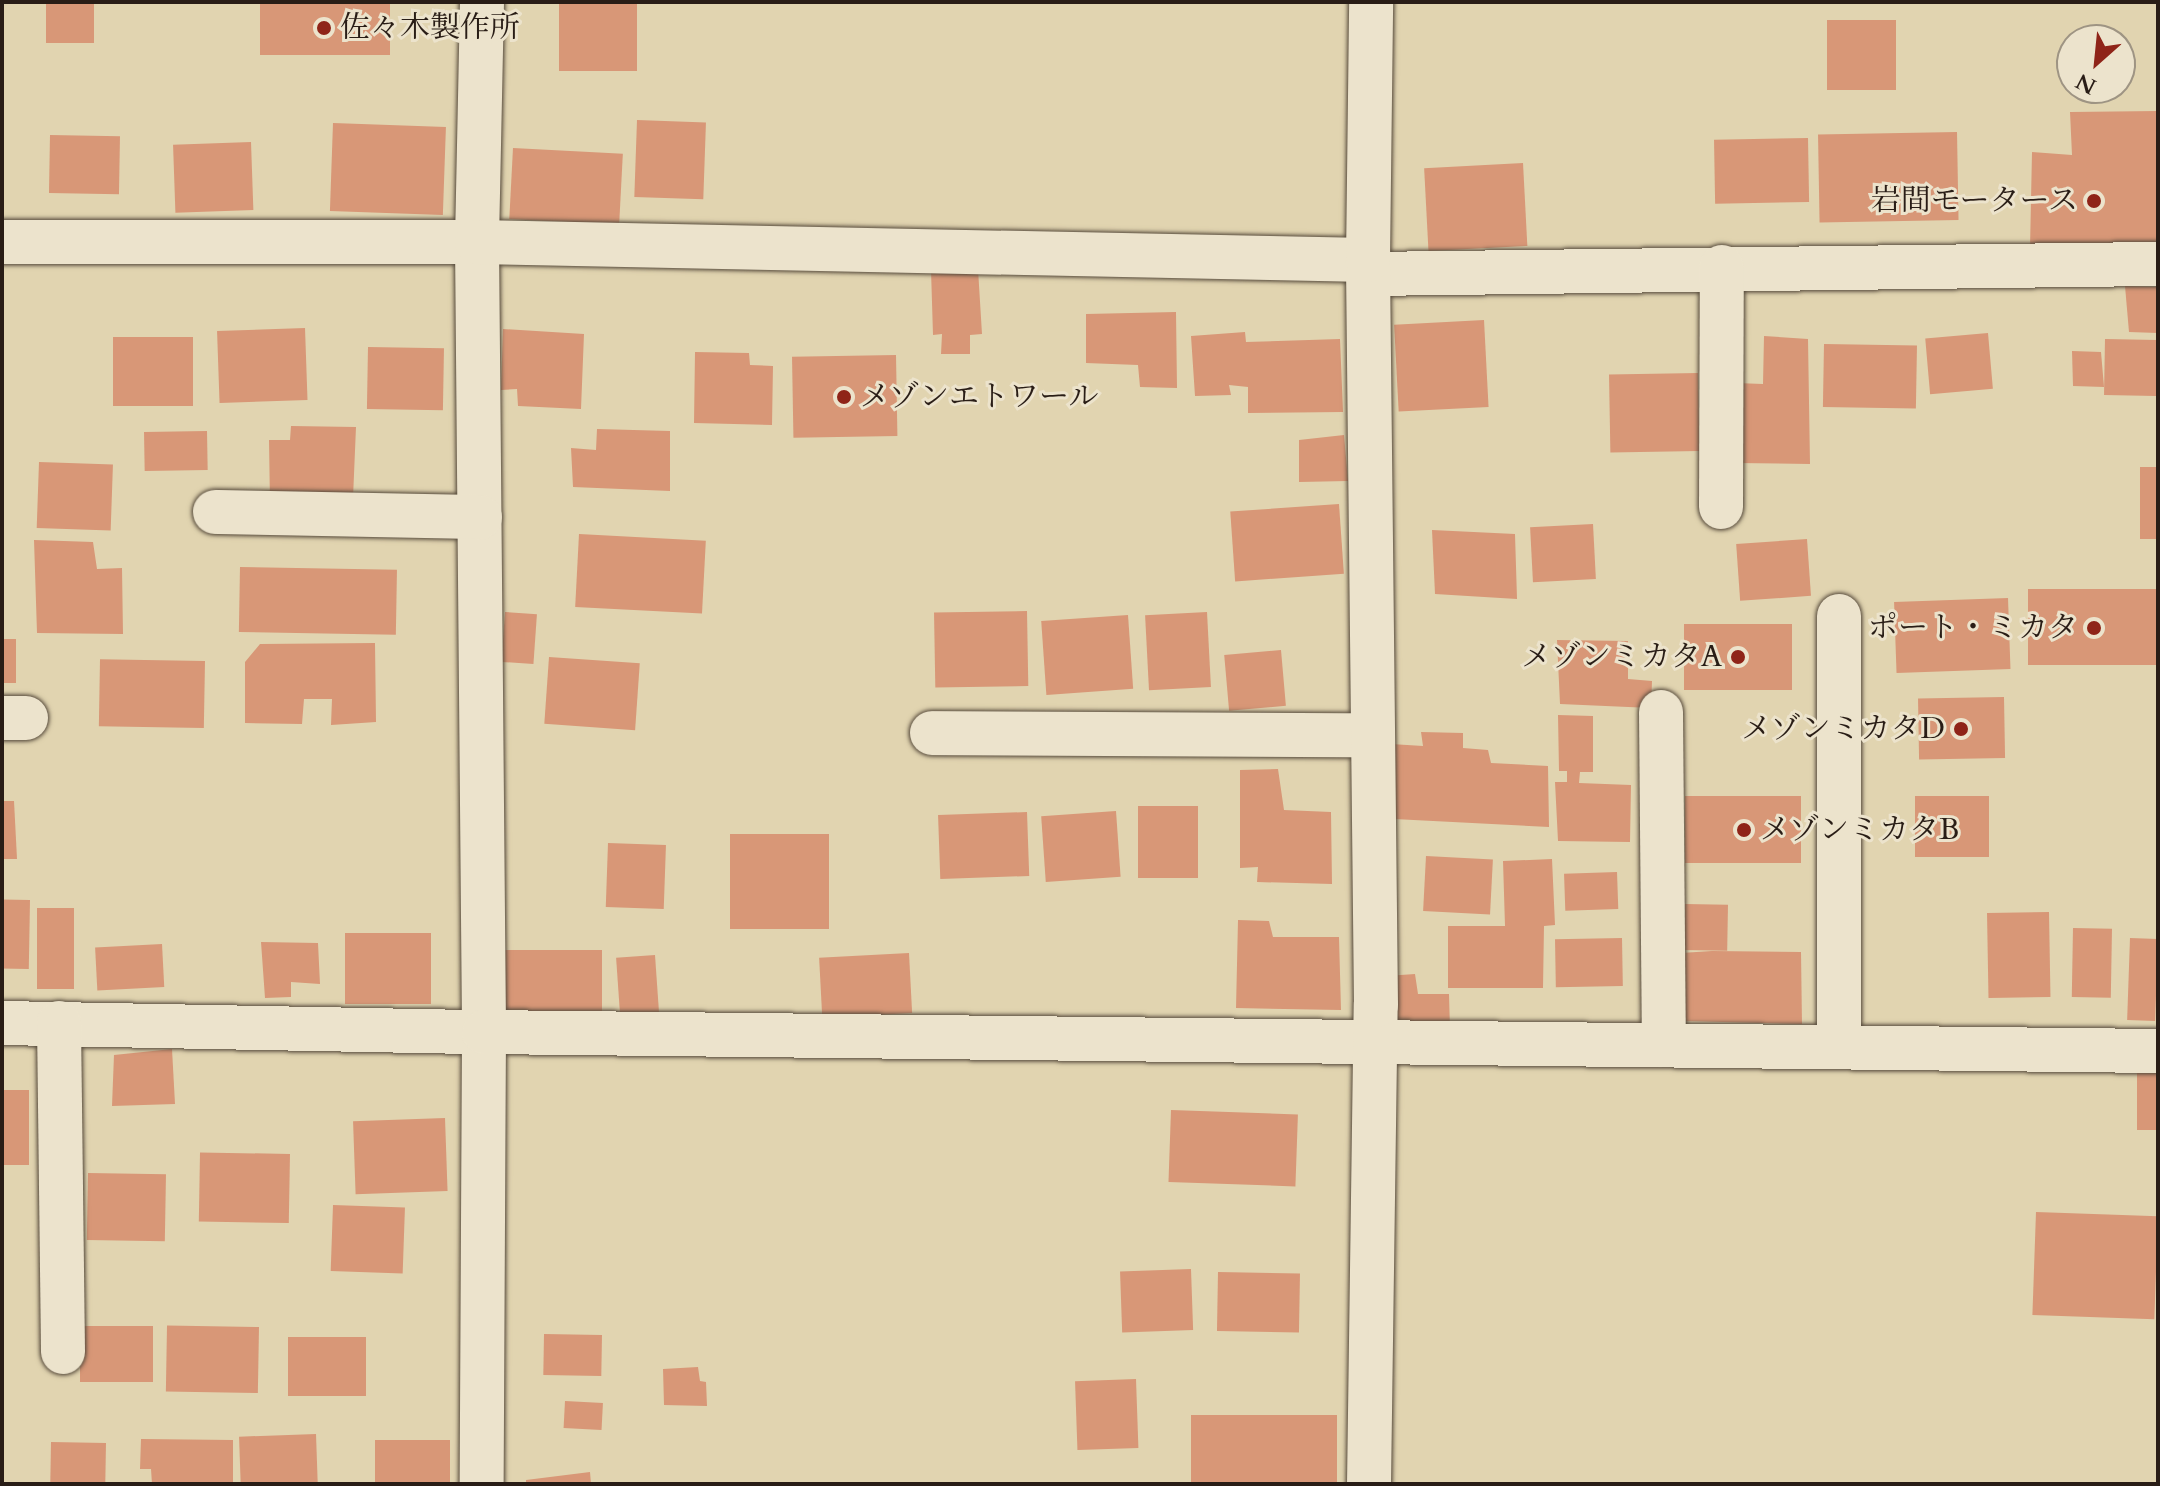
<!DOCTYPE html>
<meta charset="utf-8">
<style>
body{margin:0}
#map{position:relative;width:2160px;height:1486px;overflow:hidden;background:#e1d4b0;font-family:Cardo,"Noto Serif JP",serif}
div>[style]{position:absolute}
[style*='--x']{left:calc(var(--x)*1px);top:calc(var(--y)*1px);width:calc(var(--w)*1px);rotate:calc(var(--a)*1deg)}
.building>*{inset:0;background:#d89777;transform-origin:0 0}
.roads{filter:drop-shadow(0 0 2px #574b3c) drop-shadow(0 0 2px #574b3c)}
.minor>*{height:44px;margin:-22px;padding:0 22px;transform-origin:22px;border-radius:22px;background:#ece3cc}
.dots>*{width:22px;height:22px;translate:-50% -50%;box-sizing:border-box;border:4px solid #ece3cc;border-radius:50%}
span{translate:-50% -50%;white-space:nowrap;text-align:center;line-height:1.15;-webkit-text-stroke:6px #ece3cc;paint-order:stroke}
.poi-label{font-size:30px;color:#291d16}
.left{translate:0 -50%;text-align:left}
.right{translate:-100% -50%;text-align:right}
.frame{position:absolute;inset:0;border:4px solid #291d16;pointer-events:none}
.north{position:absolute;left:2056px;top:24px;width:80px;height:80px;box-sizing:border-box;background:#ece3cc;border:2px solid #9e9483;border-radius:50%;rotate:207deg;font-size:22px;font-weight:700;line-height:32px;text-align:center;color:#291d16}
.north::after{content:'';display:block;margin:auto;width:28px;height:36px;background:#8f2418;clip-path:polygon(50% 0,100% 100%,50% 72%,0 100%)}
</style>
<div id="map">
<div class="building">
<div style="left:46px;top:2px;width:48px;height:41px"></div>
<div style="left:260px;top:2px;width:130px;height:53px"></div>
<div style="left:559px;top:2px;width:78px;height:69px"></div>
<div style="left:1827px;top:20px;width:69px;height:70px"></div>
<div style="clip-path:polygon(2158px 111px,2158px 247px,2030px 248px,2032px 152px,2072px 155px,2070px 112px)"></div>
<div style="left:637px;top:120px;width:69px;height:77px;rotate:2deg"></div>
<div style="left:333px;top:123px;width:113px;height:88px;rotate:2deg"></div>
<div style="left:1957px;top:132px;width:88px;height:139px;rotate:89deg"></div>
<div style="left:50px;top:135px;width:70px;height:58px;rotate:1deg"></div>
<div style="left:1808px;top:138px;width:64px;height:94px;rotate:89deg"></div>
<div style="left:251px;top:142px;width:68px;height:78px;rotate:88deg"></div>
<div style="left:513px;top:148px;width:110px;height:71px;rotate:3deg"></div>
<div style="left:1523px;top:163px;width:83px;height:99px;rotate:87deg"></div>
<div style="clip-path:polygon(978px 269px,982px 334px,970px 335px,970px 354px,941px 354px,942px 334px,933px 335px,931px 270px)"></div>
<div style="clip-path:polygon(2125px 286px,2158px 287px,2158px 333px,2129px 332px)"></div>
<div style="clip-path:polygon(1176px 312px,1177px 388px,1140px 387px,1138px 365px,1086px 363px,1086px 314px)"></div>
<div style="left:1484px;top:320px;width:87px;height:90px;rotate:87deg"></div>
<div style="left:305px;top:328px;width:72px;height:88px;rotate:88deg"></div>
<div style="clip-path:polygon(503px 329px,584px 334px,581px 409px,518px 406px,517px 389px,501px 390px)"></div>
<div style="clip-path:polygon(1245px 332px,1246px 342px,1340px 339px,1343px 412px,1248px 413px,1248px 387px,1229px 385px,1231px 395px,1195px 396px,1191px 336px)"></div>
<div style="left:1988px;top:333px;width:56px;height:63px;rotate:85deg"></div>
<div style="clip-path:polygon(1764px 336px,1808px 339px,1810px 464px,1735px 463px,1736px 383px,1763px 384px)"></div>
<div style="left:113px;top:337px;width:80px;height:69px"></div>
<div style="left:2105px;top:339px;width:52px;height:56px;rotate:1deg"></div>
<div style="left:1824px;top:344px;width:93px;height:63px;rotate:1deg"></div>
<div style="left:368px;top:347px;width:76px;height:62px;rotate:1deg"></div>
<div style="clip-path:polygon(2072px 351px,2101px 352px,2104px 387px,2073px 386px)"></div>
<div style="clip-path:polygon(695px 352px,749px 353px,750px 365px,773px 366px,772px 425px,694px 423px)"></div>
<div style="left:896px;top:355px;width:81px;height:104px;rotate:89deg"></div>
<div style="left:1698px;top:373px;width:78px;height:89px;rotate:89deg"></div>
<div style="clip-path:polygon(291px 426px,356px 427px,353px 498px,270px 505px,269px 440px,290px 440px)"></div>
<div style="clip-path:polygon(597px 429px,670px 431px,670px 491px,573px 487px,571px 448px,596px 450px)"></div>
<div style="left:207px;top:431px;width:39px;height:63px;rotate:89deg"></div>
<div style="clip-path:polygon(1344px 435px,1348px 481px,1299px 482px,1299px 440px)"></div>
<div style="left:39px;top:462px;width:74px;height:66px;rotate:2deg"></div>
<div style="left:2140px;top:467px;width:18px;height:72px"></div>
<div style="left:1339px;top:504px;width:70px;height:109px;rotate:86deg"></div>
<div style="left:1593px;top:524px;width:55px;height:63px;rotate:87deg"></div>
<div style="clip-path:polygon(1432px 530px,1515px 534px,1517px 599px,1435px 594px)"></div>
<div style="left:579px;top:534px;width:127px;height:73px;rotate:3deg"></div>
<div style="left:1807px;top:539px;width:57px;height:71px;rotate:86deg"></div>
<div style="clip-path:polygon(34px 540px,93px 542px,97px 569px,122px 568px,123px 634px,37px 633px)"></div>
<div style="left:240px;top:567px;width:157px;height:65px;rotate:1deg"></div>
<div style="left:2158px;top:589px;width:76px;height:130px;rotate:90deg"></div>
<div style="left:2008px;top:598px;width:71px;height:114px;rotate:88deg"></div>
<div style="left:1027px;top:611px;width:75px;height:93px;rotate:89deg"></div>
<div style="left:505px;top:612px;width:32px;height:50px;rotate:4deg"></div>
<div style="left:1207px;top:612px;width:75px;height:62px;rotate:87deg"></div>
<div style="left:1128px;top:615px;width:74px;height:87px;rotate:86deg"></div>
<div style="left:1684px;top:624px;width:108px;height:66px"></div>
<div style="left:16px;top:639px;width:44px;height:14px;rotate:90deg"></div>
<div style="clip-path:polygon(1557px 640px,1628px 641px,1628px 679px,1652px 681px,1651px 708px,1560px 704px)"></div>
<div style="clip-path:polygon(375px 643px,376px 722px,331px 725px,332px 699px,304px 699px,302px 724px,245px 723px,245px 662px,260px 644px)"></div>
<div style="left:1281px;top:650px;width:56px;height:57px;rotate:85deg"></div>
<div style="left:549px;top:657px;width:91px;height:67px;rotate:4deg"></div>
<div style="left:205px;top:661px;width:67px;height:105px;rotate:91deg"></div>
<div style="left:2004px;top:697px;width:61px;height:86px;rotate:89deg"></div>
<div style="clip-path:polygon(1558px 715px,1593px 716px,1593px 772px,1580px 772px,1579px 783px,1631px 785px,1630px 842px,1558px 841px,1555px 782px,1567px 782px,1567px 771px,1559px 771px)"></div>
<div style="clip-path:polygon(1421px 732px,1463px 733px,1463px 748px,1488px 750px,1491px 763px,1548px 766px,1549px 827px,1394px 819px,1391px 744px,1423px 746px)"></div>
<div style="clip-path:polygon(1278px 769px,1284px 810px,1331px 812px,1332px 884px,1257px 882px,1258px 867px,1240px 868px,1240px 770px)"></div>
<div style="left:1685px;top:796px;width:116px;height:67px"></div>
<div style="left:1915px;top:796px;width:74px;height:61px"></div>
<div style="clip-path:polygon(2px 801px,14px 801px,17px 859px,2px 859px)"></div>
<div style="left:1198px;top:806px;width:72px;height:60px;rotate:90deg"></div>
<div style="left:1116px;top:811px;width:66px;height:75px;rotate:86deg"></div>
<div style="left:1027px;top:812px;width:64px;height:89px;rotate:88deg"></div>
<div style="left:730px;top:834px;width:99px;height:95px"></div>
<div style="left:608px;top:843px;width:58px;height:64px;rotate:2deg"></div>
<div style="left:1426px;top:856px;width:67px;height:55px;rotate:3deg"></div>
<div style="clip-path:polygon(1552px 859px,1555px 925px,1544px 926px,1543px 988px,1448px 988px,1448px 926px,1505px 926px,1503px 861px)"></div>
<div style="left:1617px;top:872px;width:37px;height:53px;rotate:88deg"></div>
<div style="left:30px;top:900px;width:69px;height:28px;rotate:91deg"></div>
<div style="left:1685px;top:904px;width:43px;height:46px;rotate:1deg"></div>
<div style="left:37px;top:908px;width:37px;height:81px"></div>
<div style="left:2049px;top:912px;width:85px;height:62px;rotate:89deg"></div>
<div style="clip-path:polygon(1238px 920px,1269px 921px,1273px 937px,1339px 937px,1341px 1010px,1236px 1008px)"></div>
<div style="left:2073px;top:928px;width:39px;height:69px;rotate:1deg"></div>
<div style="left:345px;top:933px;width:86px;height:71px"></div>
<div style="left:1622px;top:938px;width:48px;height:67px;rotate:89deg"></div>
<div style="left:2130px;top:938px;width:28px;height:82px;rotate:2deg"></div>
<div style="clip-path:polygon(261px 942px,318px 943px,320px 984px,291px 982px,291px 997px,265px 998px)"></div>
<div style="left:162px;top:944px;width:43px;height:67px;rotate:87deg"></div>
<div style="left:504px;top:950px;width:98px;height:66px"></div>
<div style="clip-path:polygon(1712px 951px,1801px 952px,1802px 1024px,1685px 1021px,1681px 953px)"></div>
<div style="left:909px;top:953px;width:60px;height:90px;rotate:87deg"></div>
<div style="left:655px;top:955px;width:64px;height:39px;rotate:86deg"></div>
<div style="clip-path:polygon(1415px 974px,1418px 994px,1449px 994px,1450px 1029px,1386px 1031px,1386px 976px)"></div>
<div style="clip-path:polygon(172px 1049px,175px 1104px,112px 1106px,114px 1055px)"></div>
<div style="left:2137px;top:1069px;width:21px;height:61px"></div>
<div style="left:2px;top:1090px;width:27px;height:75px"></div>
<div style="left:1171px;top:1110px;width:127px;height:72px;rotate:2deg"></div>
<div style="left:445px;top:1118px;width:73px;height:92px;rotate:88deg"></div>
<div style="left:290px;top:1154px;width:69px;height:90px;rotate:91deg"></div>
<div style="left:88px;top:1173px;width:78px;height:67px;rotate:1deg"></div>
<div style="left:333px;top:1205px;width:72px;height:66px;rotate:2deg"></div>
<div style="left:2036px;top:1212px;width:122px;height:103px;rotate:2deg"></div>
<div style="left:1191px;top:1269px;width:61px;height:71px;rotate:88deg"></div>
<div style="left:1218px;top:1272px;width:82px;height:59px;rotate:1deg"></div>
<div style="left:153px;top:1326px;width:56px;height:73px;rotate:90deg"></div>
<div style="left:259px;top:1327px;width:66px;height:92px;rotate:91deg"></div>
<div style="left:602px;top:1335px;width:41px;height:58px;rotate:91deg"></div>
<div style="left:288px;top:1337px;width:78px;height:59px"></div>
<div style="clip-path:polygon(698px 1367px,700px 1381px,706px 1382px,707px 1406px,664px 1405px,663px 1369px)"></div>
<div style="left:1136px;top:1379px;width:69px;height:61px;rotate:88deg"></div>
<div style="left:565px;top:1401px;width:38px;height:27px;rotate:3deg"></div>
<div style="left:1337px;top:1415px;width:69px;height:146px;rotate:90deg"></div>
<div style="left:316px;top:1434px;width:50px;height:77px;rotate:88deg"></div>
<div style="clip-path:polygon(141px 1439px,233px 1440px,233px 1484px,152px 1484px,151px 1469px,140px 1469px)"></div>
<div style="left:450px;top:1440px;width:44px;height:75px;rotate:90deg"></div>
<div style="left:51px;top:1442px;width:55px;height:42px;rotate:1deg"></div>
<div style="clip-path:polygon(590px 1472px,591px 1484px,526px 1484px,526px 1480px)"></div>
</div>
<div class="roads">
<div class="minor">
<div style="--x:482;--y:2;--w:240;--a:91.2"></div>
<div style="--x:477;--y:242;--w:790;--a:89.49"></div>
<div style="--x:484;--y:1032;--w:452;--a:90.3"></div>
<div style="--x:2;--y:242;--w:475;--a:0"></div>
<div style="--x:477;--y:242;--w:891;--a:1.16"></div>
<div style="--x:1368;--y:274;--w:790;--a:-0.73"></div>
<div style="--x:1721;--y:507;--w:240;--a:-89.8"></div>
<div style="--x:215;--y:512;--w:265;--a:1.1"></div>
<div style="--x:1839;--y:616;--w:431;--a:90"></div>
<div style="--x:1661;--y:712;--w:333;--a:89.5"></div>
<div style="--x:2;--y:718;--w:24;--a:0"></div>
<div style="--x:932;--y:733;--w:441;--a:0.3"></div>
<div style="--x:2;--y:1023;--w:482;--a:1.1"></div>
<div style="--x:484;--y:1032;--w:1674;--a:0.65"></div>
<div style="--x:59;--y:1023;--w:329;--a:89.3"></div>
<div style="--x:1369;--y:1484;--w:479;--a:-89.2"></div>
<div style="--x:1376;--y:1005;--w:745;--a:-90.62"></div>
<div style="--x:1368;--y:260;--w:258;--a:-89.3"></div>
</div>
</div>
<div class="dots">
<div style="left:324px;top:28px;background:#8f2418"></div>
<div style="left:2094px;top:201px;background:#8f2418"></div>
<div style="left:844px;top:397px;background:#8f2418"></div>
<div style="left:2094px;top:628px;background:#8f2418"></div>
<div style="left:1738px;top:657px;background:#8f2418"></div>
<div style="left:1961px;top:729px;background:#8f2418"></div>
<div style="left:1744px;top:830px;background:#8f2418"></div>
</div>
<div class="poi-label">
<span class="left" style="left:340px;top:28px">佐々木製作所</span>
<span class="right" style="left:2078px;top:201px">岩間モータース</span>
<span class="left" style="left:860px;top:397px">メゾンエトワール</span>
<span class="right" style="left:2078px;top:628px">ポート・ミカタ</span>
<span class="right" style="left:1722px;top:657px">メゾンミカタA</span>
<span class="right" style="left:1945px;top:729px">メゾンミカタD</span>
<span class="left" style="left:1760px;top:830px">メゾンミカタB</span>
</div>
<div class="frame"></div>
<div class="north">N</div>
</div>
